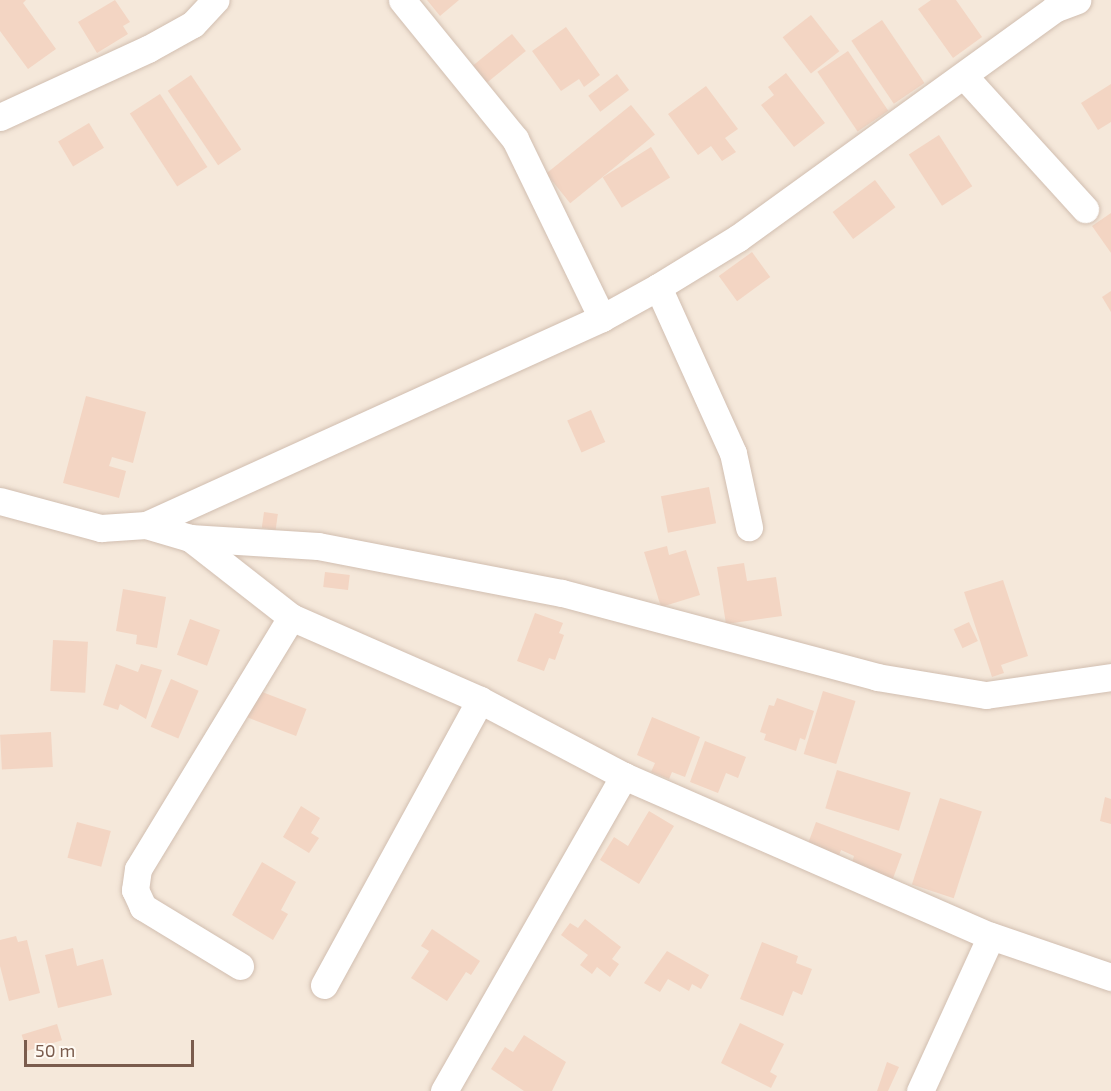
<!DOCTYPE html>
<style>
body{margin:0}
#map{position:relative;width:1111px;height:1091px;overflow:hidden;background:#fdf6ec;font-family:"Exo 2",sans-serif}
div>[style]{position:absolute}
[style*='--x']{left:calc(var(--x)*1px);top:calc(var(--y)*1px);width:calc(var(--w)*1px);rotate:calc(var(--a)*1deg)}
.residential>*{inset:0;background:#f5e8da;transform-origin:0 0}
.building>*{inset:0;background:#f3d5c3;transform-origin:0 0}
.roads{filter:drop-shadow(0 0 2px #d1beb0) drop-shadow(0 0 2px #d1beb0)}
.minor>*{height:27px;margin:-13.5px;padding:0 13.5px;transform-origin:13.5px;border-radius:13.5px;background:#fff}
span{translate:-50% -50%;white-space:nowrap;text-align:center;line-height:1.15;-webkit-text-stroke:5px #fffaf3;paint-order:stroke}
.scale{position:absolute;left:24px;top:1040px;width:170px;height:27px;box-sizing:border-box;border:3px solid #7a5c4d;border-top:0;padding-left:8px;font-size:18px;line-height:21px;white-space:nowrap;color:#7a5c4d;-webkit-text-stroke:4px #fffaf3;paint-order:stroke}
</style>
<div id="map">
<div class="residential">
<div style="left:0;top:0;width:1111px;height:1091px"></div>
</div>
<div class="building">
<div style="clip-path:polygon(0 0,26px 0,23px 3px,56px 49px,28px 69px,0 31px)"></div>
<div style="clip-path:polygon(115px 0,130px 22px,123px 26px,128px 34px,97px 53px,78px 22px)"></div>
<div style="clip-path:polygon(427px 0,459px 0,440px 16px)"></div>
<div style="clip-path:polygon(931px 0,956px 0,982px 37px,953px 58px,918px 9px)"></div>
<div style="left:811px;top:15px;width:46px;height:36px;rotate:52deg"></div>
<div style="left:882px;top:20px;width:76px;height:37px;rotate:56deg"></div>
<div style="clip-path:polygon(566px 27px,600px 75px,584px 87px,579px 79px,561px 91px,532px 51px)"></div>
<div style="left:512px;top:34px;width:22px;height:55px;rotate:51deg"></div>
<div style="left:848px;top:51px;width:72px;height:37px;rotate:56deg"></div>
<div style="clip-path:polygon(786px 73px,825px 123px,794px 147px,761px 105px,774px 95px,768px 87px)"></div>
<div style="left:617px;top:74px;width:20px;height:36px;rotate:53deg"></div>
<div style="left:191px;top:75px;width:90px;height:28px;rotate:56deg"></div>
<div style="clip-path:polygon(1111px 84px,1111px 122px,1098px 130px,1081px 103px)"></div>
<div style="clip-path:polygon(706px 86px,738px 129px,725px 138px,736px 152px,722px 161px,711px 146px,698px 155px,668px 114px)"></div>
<div style="left:160px;top:94px;width:87px;height:36px;rotate:57deg"></div>
<div style="left:631px;top:105px;width:38px;height:109px;rotate:51deg"></div>
<div style="left:89px;top:123px;width:29px;height:36px;rotate:59deg"></div>
<div style="left:939px;top:135px;width:61px;height:36px;rotate:57deg"></div>
<div style="left:651px;top:147px;width:36px;height:57px;rotate:58deg"></div>
<div style="left:875px;top:180px;width:34px;height:53px;rotate:53deg"></div>
<div style="clip-path:polygon(1111px 213px,1111px 253px,1092px 226px)"></div>
<div style="left:752px;top:252px;width:31px;height:41px;rotate:54deg"></div>
<div style="clip-path:polygon(1111px 291px,1111px 312px,1102px 297px)"></div>
<div style="clip-path:polygon(86px 396px,146px 412px,133px 463px,112px 457px,109px 466px,126px 471px,119px 498px,63px 483px)"></div>
<div style="left:591px;top:410px;width:35px;height:26px;rotate:66deg"></div>
<div style="left:709px;top:487px;width:37px;height:49px;rotate:79deg"></div>
<div style="left:264px;top:512px;width:14px;height:16px;rotate:8deg"></div>
<div style="clip-path:polygon(667px 546px,669px 555px,686px 550px,700px 595px,661px 607px,644px 552px)"></div>
<div style="clip-path:polygon(744px 563px,747px 581px,776px 577px,782px 616px,726px 624px,717px 567px)"></div>
<div style="left:325px;top:572px;width:25px;height:15px;rotate:7deg"></div>
<div style="clip-path:polygon(1003px 580px,1028px 656px,1001px 665px,1004px 673px,992px 677px,964px 592px)"></div>
<div style="clip-path:polygon(123px 589px,166px 597px,157px 648px,136px 644px,137px 635px,116px 631px)"></div>
<div style="clip-path:polygon(535px 613px,563px 623px,559px 633px,564px 635px,555px 660px,549px 658px,544px 671px,517px 661px)"></div>
<div style="left:190px;top:619px;width:32px;height:38px;rotate:20deg"></div>
<div style="left:969px;top:622px;width:21px;height:17px;rotate:65deg"></div>
<div style="left:53px;top:640px;width:35px;height:51px;rotate:3deg"></div>
<div style="clip-path:polygon(116px 664px,138px 672px,141px 664px,162px 670px,146px 719px,120px 704px,118px 710px,103px 705px)"></div>
<div style="left:171px;top:679px;width:30px;height:52px;rotate:23deg"></div>
<div style="left:257px;top:690px;width:53px;height:29px;rotate:21deg"></div>
<div style="left:823px;top:691px;width:34px;height:66px;rotate:17deg"></div>
<div style="clip-path:polygon(777px 698px,814px 711px,805px 740px,800px 738px,796px 751px,764px 740px,766px 734px,760px 732px,769px 705px,774px 706px)"></div>
<div style="clip-path:polygon(652px 717px,700px 737px,685px 777px,672px 772px,669px 779px,651px 772px,655px 763px,637px 755px)"></div>
<div style="left:51px;top:732px;width:35px;height:51px;rotate:87deg"></div>
<div style="clip-path:polygon(705px 741px,746px 757px,738px 778px,726px 773px,718px 793px,690px 782px)"></div>
<div style="left:837px;top:770px;width:77px;height:40px;rotate:17deg"></div>
<div style="clip-path:polygon(1105px 797px,1111px 799px,1111px 824px,1100px 821px)"></div>
<div style="left:940px;top:798px;width:44px;height:91px;rotate:18deg"></div>
<div style="clip-path:polygon(301px 806px,320px 818px,311px 833px,319px 838px,309px 853px,283px 837px)"></div>
<div style="clip-path:polygon(649px 811px,674px 826px,639px 884px,600px 860px,614px 837px,628px 846px)"></div>
<div style="left:77px;top:822px;width:35px;height:37px;rotate:15deg"></div>
<div style="clip-path:polygon(816px 822px,902px 854px,892px 881px,851px 866px,854px 856px,841px 850px,837px 861px,806px 849px)"></div>
<div style="clip-path:polygon(262px 862px,296px 882px,281px 910px,288px 914px,273px 940px,232px 915px)"></div>
<div style="clip-path:polygon(585px 919px,621px 947px,612px 959px,619px 964px,610px 977px,597px 967px,592px 974px,580px 965px,588px 955px,561px 935px,570px 923px,578px 928px)"></div>
<div style="clip-path:polygon(432px 929px,480px 961px,471px 975px,466px 972px,447px 1001px,411px 978px,429px 951px,421px 946px)"></div>
<div style="clip-path:polygon(16px 936px,18px 942px,27px 940px,40px 993px,9px 1001px,0 966px,0 940px)"></div>
<div style="clip-path:polygon(762px 942px,798px 956px,796px 963px,812px 969px,802px 995px,793px 991px,783px 1016px,740px 999px)"></div>
<div style="clip-path:polygon(73px 948px,77px 966px,103px 959px,112px 995px,58px 1008px,45px 955px)"></div>
<div style="clip-path:polygon(667px 951px,709px 975px,701px 989px,692px 984px,689px 991px,668px 979px,660px 992px,644px 983px)"></div>
<div style="clip-path:polygon(740px 1023px,784px 1044px,770px 1072px,777px 1076px,771px 1088px,721px 1063px)"></div>
<div style="left:57px;top:1024px;width:17px;height:37px;rotate:73deg"></div>
<div style="clip-path:polygon(524px 1035px,566px 1062px,552px 1091px,524px 1091px,491px 1069px,505px 1047px,513px 1052px)"></div>
<div style="clip-path:polygon(887px 1062px,899px 1067px,888px 1091px,877px 1091px)"></div>
</div>
<div class="roads">
<div class="minor">
<div style="--x:402;--y:0;--w:179;--a:50.9"></div>
<div style="--x:515;--y:139;--w:199;--a:64.1"></div>
<div style="--x:964;--y:76;--w:180;--a:47.7"></div>
<div style="--x:0;--y:117;--w:163;--a:-24.7"></div>
<div style="--x:148;--y:49;--w:51;--a:-29.1"></div>
<div style="--x:193;--y:24;--w:33;--a:-47"></div>
<div style="--x:658;--y:287;--w:182;--a:65.7"></div>
<div style="--x:733;--y:453;--w:76;--a:77.8"></div>
<div style="--x:0;--y:501;--w:105;--a:15"></div>
<div style="--x:101;--y:528;--w:45;--a:-3.8"></div>
<div style="--x:146;--y:525;--w:46;--a:16.5"></div>
<div style="--x:190;--y:538;--w:128;--a:38"></div>
<div style="--x:291;--y:617;--w:206;--a:23.7"></div>
<div style="--x:480;--y:700;--w:163;--a:27.8"></div>
<div style="--x:624;--y:776;--w:400;--a:23.6"></div>
<div style="--x:991;--y:936;--w:127;--a:18.9"></div>
<div style="--x:146;--y:525;--w:501;--a:-24.42"></div>
<div style="--x:602;--y:318;--w:64;--a:-29"></div>
<div style="--x:658;--y:287;--w:94;--a:-31.5"></div>
<div style="--x:738;--y:238;--w:390;--a:-35.9"></div>
<div style="--x:1054;--y:9;--w:25;--a:-21"></div>
<div style="--x:190;--y:538;--w:128;--a:3.6"></div>
<div style="--x:318;--y:546;--w:248;--a:10.9"></div>
<div style="--x:562;--y:593;--w:326;--a:14.9"></div>
<div style="--x:877;--y:677;--w:110;--a:9.4"></div>
<div style="--x:986;--y:695;--w:126;--a:-8.2"></div>
<div style="--x:240;--y:966;--w:114;--a:-148.7"></div>
<div style="--x:143;--y:907;--w:19;--a:-115"></div>
<div style="--x:135;--y:890;--w:21;--a:-82"></div>
<div style="--x:138;--y:869;--w:295;--a:-58.7"></div>
<div style="--x:324;--y:985;--w:325;--a:-61.3"></div>
<div style="--x:444;--y:1091;--w:363;--a:-60.3"></div>
<div style="--x:920;--y:1091;--w:170;--a:-65.4"></div>
</div>
</div>
<div class="scale">50 m</div>
</div>
